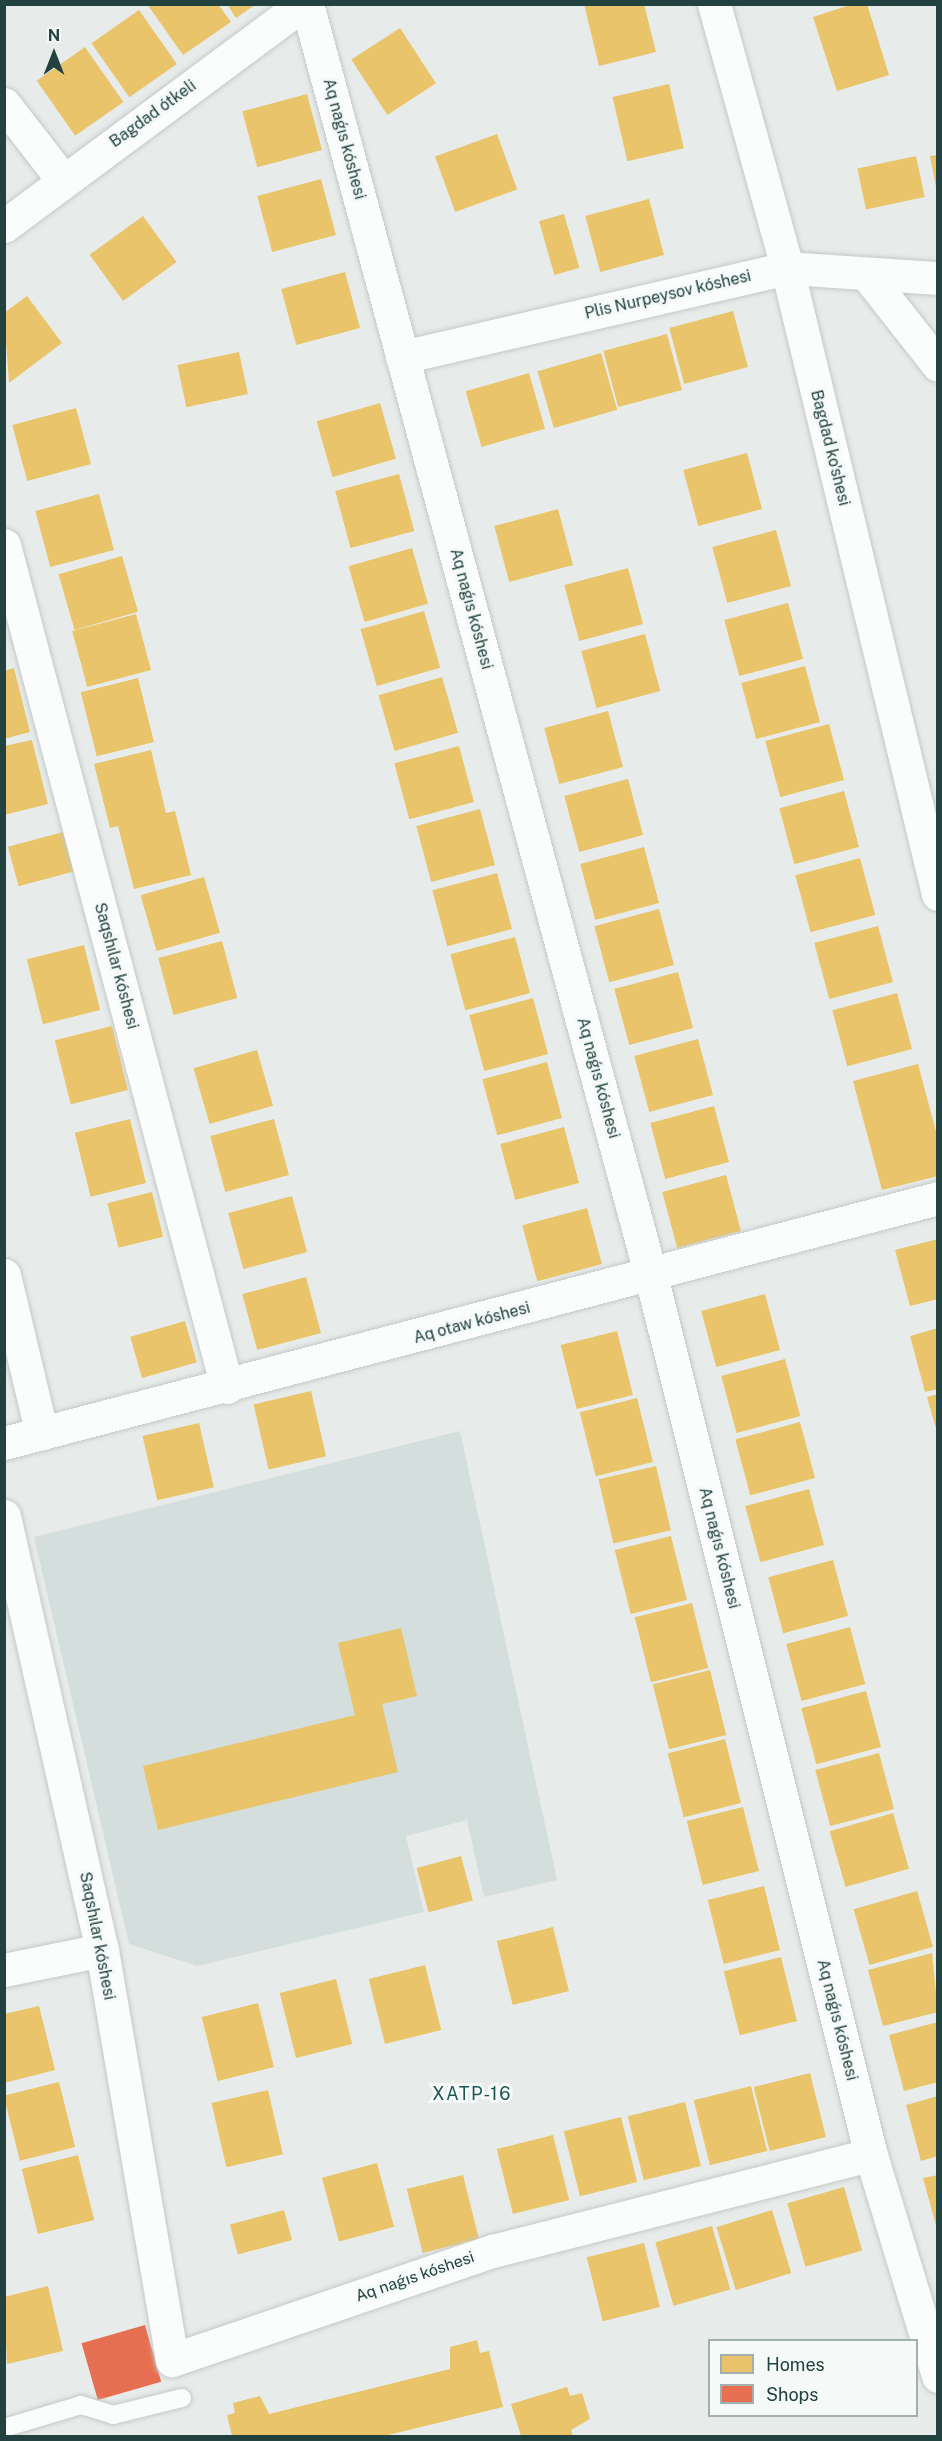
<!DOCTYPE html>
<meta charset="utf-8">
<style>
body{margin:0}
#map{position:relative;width:942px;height:2441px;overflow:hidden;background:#e7eceb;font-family:"Public Sans",sans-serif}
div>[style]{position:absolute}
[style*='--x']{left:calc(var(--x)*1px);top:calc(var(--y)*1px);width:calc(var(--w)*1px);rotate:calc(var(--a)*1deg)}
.built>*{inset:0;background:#d4dedc}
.homes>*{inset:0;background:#e9c46a;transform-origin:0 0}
.shops>*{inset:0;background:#e76f51;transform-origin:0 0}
.roads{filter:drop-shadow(0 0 2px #c4c9c8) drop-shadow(0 0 2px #c4c9c8)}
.service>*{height:18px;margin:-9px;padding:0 9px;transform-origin:9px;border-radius:9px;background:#fbfcfc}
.minor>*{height:33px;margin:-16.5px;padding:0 16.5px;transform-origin:16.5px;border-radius:16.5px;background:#fbfcfc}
span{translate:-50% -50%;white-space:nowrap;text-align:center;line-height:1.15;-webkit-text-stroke:6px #f5faf9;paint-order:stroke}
.street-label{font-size:16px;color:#224240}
.neighbourhood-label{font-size:18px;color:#1c5655;letter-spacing:1.5px}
.frame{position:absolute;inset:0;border:6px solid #224240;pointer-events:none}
.legend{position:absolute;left:708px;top:2339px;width:210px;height:78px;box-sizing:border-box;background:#f5faf9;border:2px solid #a1b0af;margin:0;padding:8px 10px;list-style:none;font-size:18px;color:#224240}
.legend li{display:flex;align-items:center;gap:12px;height:30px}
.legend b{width:30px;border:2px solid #a1b0af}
.north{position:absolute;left:24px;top:24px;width:60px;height:60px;-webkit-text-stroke:4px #f5faf9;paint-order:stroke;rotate:0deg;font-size:16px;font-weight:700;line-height:24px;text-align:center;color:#224240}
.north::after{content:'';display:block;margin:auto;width:21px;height:27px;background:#224240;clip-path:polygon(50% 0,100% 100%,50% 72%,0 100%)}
</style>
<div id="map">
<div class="built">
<div style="clip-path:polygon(460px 1431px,557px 1880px,484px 1897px,467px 1820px,406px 1836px,424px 1912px,197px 1966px,129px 1944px,34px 1537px)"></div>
</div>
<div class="homes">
<div style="clip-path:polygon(147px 4px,218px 4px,231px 22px,183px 55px)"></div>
<div style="clip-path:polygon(227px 4px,256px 4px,236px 18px)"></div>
<div style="clip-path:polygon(584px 4px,644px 4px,656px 52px,599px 66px)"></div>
<div style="clip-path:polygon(853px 4px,867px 4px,889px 75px,837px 91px,813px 17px)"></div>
<div style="left:139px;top:10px;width:66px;height:58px;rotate:55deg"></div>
<div style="left:400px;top:28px;width:66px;height:58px;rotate:57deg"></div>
<div style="left:85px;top:47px;width:67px;height:59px;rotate:55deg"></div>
<div style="left:669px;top:84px;width:66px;height:58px;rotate:77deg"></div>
<div style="left:307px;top:94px;width:58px;height:67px;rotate:75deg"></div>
<div style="left:497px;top:134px;width:59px;height:66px;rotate:70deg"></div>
<div style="clip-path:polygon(938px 155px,938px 187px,936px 187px,930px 156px)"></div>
<div style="left:916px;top:156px;width:42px;height:60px;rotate:78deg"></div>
<div style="left:321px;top:179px;width:58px;height:66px;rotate:75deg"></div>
<div style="left:649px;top:199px;width:58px;height:66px;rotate:75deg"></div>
<div style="left:564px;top:214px;width:56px;height:26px;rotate:74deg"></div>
<div style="left:143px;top:216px;width:57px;height:66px;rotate:54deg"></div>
<div style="left:345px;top:272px;width:58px;height:66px;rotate:75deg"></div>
<div style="clip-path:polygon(27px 296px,62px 343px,9px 383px,4px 313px)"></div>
<div style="left:733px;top:311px;width:58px;height:66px;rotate:75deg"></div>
<div style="left:667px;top:334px;width:58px;height:66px;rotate:75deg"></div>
<div style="left:239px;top:352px;width:43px;height:63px;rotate:78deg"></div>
<div style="left:601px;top:353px;width:59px;height:66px;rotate:74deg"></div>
<div style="left:529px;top:373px;width:58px;height:66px;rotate:74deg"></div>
<div style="left:380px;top:403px;width:58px;height:66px;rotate:74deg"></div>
<div style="left:76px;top:408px;width:58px;height:66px;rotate:75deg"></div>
<div style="left:747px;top:453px;width:58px;height:66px;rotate:75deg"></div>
<div style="left:399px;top:474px;width:59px;height:66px;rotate:75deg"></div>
<div style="left:99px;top:494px;width:58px;height:66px;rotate:75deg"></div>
<div style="left:558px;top:509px;width:58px;height:66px;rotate:75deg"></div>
<div style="left:776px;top:530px;width:58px;height:66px;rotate:75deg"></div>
<div style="left:412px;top:548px;width:58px;height:66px;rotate:74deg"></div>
<div style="left:122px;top:556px;width:58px;height:66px;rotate:74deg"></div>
<div style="left:628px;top:568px;width:58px;height:66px;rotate:75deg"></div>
<div style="left:788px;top:603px;width:58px;height:66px;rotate:75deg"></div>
<div style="left:424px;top:611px;width:59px;height:66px;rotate:74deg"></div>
<div style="left:136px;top:614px;width:58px;height:66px;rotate:75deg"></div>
<div style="left:645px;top:634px;width:59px;height:66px;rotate:75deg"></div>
<div style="left:805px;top:666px;width:58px;height:66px;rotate:75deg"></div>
<div style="clip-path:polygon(14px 668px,30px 732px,4px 739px,4px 671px)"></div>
<div style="left:442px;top:677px;width:58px;height:66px;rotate:74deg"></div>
<div style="left:138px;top:678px;width:66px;height:59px;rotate:76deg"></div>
<div style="left:608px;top:711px;width:58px;height:66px;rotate:75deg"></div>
<div style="left:829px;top:724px;width:58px;height:66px;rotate:75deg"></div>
<div style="clip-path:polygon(32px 740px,48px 804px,4px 815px,4px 746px)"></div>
<div style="left:459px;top:746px;width:58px;height:67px;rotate:75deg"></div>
<div style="clip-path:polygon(151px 750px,166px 813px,175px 811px,191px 875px,134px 889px,118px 826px,110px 828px,94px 764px)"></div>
<div style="left:628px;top:779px;width:58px;height:66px;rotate:75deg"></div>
<div style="left:844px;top:791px;width:58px;height:67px;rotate:75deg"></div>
<div style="left:480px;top:809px;width:58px;height:66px;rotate:75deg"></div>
<div style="left:63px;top:832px;width:41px;height:57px;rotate:75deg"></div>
<div style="left:644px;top:847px;width:58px;height:66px;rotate:75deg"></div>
<div style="left:860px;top:858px;width:59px;height:67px;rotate:75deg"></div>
<div style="left:497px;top:873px;width:58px;height:67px;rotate:75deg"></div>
<div style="left:204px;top:877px;width:58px;height:66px;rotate:74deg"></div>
<div style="left:659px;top:909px;width:58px;height:67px;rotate:75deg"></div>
<div style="left:878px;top:926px;width:58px;height:66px;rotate:75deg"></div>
<div style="left:515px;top:937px;width:58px;height:67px;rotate:75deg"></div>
<div style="left:222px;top:941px;width:59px;height:66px;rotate:75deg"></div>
<div style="left:84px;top:945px;width:67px;height:59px;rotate:76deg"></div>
<div style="left:678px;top:972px;width:58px;height:66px;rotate:75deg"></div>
<div style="left:897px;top:993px;width:58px;height:67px;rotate:75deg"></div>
<div style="left:533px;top:998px;width:58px;height:66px;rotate:75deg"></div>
<div style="left:112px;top:1026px;width:66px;height:59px;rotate:76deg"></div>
<div style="left:698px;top:1039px;width:58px;height:66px;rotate:75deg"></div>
<div style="left:257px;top:1050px;width:58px;height:66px;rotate:74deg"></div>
<div style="left:547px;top:1062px;width:58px;height:67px;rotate:75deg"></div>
<div style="clip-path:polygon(918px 1064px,938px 1139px,938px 1176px,882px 1190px,853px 1081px)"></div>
<div style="left:714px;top:1106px;width:58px;height:66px;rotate:75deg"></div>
<div style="left:130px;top:1119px;width:66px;height:57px;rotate:76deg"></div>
<div style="left:274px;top:1119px;width:58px;height:66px;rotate:75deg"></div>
<div style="left:564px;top:1127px;width:58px;height:66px;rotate:75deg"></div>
<div style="left:726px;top:1175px;width:58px;height:66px;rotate:75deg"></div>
<div style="left:152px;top:1192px;width:46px;height:46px;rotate:76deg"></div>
<div style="left:292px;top:1196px;width:58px;height:66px;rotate:75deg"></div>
<div style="left:587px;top:1208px;width:58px;height:67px;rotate:75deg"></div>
<div style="clip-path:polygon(938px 1239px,938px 1299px,910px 1306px,895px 1250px)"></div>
<div style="left:306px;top:1277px;width:58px;height:66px;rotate:75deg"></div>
<div style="left:765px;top:1294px;width:58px;height:66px;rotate:75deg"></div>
<div style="left:185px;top:1321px;width:43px;height:57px;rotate:74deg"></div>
<div style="clip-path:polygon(938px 1328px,938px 1389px,925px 1392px,910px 1336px)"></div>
<div style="left:617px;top:1331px;width:66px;height:58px;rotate:76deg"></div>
<div style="left:785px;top:1359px;width:59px;height:66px;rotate:75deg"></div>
<div style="left:311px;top:1391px;width:67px;height:59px;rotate:77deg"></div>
<div style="clip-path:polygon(938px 1394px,938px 1432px,937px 1432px,927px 1397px)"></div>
<div style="left:637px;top:1398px;width:66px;height:59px;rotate:76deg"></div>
<div style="left:800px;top:1422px;width:58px;height:67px;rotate:75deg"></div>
<div style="left:199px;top:1423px;width:66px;height:58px;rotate:77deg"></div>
<div style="left:656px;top:1466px;width:66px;height:59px;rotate:77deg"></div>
<div style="left:809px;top:1489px;width:58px;height:66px;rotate:75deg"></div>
<div style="left:671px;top:1536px;width:66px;height:58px;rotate:76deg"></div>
<div style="left:833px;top:1560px;width:58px;height:67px;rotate:75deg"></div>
<div style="left:692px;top:1603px;width:67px;height:59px;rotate:76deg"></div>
<div style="left:850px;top:1627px;width:59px;height:66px;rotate:75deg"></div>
<div style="clip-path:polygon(401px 1628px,417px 1696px,382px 1704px,398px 1772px,158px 1830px,143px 1766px,355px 1715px,338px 1643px)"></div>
<div style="left:710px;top:1670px;width:67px;height:59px;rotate:76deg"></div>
<div style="left:866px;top:1691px;width:58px;height:67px;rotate:75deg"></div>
<div style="left:725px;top:1739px;width:66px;height:59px;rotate:76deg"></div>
<div style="left:879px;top:1753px;width:58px;height:66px;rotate:75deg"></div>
<div style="left:743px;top:1807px;width:66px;height:58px;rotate:76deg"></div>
<div style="left:893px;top:1813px;width:58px;height:66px;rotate:74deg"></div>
<div style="left:461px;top:1856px;width:46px;height:46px;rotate:75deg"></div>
<div style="left:764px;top:1886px;width:66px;height:58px;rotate:76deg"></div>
<div style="left:917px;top:1891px;width:58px;height:66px;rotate:74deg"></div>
<div style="left:553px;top:1927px;width:66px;height:58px;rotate:76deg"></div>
<div style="clip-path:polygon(932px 1953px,938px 2012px,883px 2026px,868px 1970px)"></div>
<div style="left:781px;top:1957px;width:66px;height:59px;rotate:76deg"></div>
<div style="left:425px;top:1965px;width:67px;height:58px;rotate:76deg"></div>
<div style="left:336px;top:1979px;width:67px;height:58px;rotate:76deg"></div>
<div style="left:258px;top:2003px;width:66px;height:58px;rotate:76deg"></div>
<div style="clip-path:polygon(39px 2006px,55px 2070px,4px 2083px,4px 2014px)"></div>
<div style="clip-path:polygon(938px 2022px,938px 2082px,904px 2091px,889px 2035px)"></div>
<div style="left:810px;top:2073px;width:66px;height:58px;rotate:76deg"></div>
<div style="left:59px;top:2082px;width:67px;height:57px;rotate:76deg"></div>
<div style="left:751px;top:2086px;width:67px;height:59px;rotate:76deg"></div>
<div style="left:268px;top:2090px;width:66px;height:58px;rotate:77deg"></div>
<div style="clip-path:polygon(938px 2096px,938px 2156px,921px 2161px,906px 2105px)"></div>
<div style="left:685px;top:2102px;width:66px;height:59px;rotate:76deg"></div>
<div style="left:621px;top:2117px;width:67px;height:59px;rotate:76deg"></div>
<div style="left:553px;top:2135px;width:67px;height:58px;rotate:76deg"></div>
<div style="left:78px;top:2155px;width:67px;height:58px;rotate:76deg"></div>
<div style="left:377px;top:2163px;width:66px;height:57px;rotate:75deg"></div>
<div style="left:463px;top:2175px;width:66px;height:58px;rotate:76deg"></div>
<div style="clip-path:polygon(938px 2175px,938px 2229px,937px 2229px,923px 2178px)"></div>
<div style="left:844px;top:2187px;width:66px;height:59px;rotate:74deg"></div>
<div style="left:284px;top:2210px;width:31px;height:56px;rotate:75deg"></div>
<div style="left:772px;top:2210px;width:66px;height:58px;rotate:73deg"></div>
<div style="left:712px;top:2226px;width:66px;height:59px;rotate:74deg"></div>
<div style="left:644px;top:2243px;width:66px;height:59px;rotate:76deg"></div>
<div style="clip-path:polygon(48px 2286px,63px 2351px,7px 2364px,4px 2297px)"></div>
<div style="clip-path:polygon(477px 2340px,480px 2353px,489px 2351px,503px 2407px,384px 2436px,232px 2436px,227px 2415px,235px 2413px,233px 2403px,260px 2396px,269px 2414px,450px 2369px,450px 2347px)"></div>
<div style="clip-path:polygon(567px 2387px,570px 2396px,582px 2393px,590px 2419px,571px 2430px,573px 2436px,521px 2436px,511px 2404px)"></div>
</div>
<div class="shops">
<div style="left:145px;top:2325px;width:59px;height:66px;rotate:74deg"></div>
</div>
<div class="roads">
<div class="service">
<div style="--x:4;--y:2428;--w:80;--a:-16.6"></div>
<div style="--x:81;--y:2405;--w:34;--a:17"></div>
<div style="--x:113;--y:2415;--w:71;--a:-13.8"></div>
</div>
<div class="minor">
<div style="--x:307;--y:4;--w:1318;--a:74.87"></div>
<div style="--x:651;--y:1276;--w:906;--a:75.95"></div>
<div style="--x:871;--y:2155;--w:231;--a:73.1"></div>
<div style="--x:714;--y:4;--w:274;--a:74.5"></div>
<div style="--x:787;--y:268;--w:644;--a:76.44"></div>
<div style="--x:4;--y:104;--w:96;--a:52.2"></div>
<div style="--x:4;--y:226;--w:372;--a:-36.6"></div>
<div style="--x:868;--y:276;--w:113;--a:51.8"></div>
<div style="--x:402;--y:357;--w:395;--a:-13"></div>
<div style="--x:787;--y:268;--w:151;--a:3.8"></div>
<div style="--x:4;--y:545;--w:871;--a:75.17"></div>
<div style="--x:4;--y:1275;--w:163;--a:76.6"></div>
<div style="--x:4;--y:1443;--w:966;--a:-14.7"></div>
<div style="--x:4;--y:1516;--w:445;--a:77.3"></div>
<div style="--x:102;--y:1950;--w:416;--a:80.3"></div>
<div style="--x:172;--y:2360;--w:339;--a:-18.8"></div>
<div style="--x:493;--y:2251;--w:390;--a:-14.3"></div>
<div style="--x:4;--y:1970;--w:100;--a:-11.5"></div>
</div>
</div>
<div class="street-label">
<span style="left:153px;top:114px;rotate:-36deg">Bagdad ótkeli</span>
<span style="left:344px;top:139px;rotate:75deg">Aq naǵıs kóshesi</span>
<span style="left:668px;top:295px;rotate:-13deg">Plis Nurpeysov kóshesi</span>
<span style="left:830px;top:448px;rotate:76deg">Bagdad ko'shesi</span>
<span style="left:471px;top:609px;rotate:75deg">Aq naǵıs kóshesi</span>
<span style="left:116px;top:966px;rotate:75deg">Saqshılar kóshesi</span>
<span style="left:598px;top:1078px;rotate:75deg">Aq naǵıs kóshesi</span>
<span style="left:472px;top:1323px;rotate:-15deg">Aq otaw kóshesi</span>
<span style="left:719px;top:1548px;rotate:76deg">Aq naǵıs kóshesi</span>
<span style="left:97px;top:1936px;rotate:79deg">Saqshılar kóshesi</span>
<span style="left:837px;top:2020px;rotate:76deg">Aq naǵıs kóshesi</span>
<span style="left:415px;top:2277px;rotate:-19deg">Aq naǵıs kóshesi</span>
</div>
<div class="neighbourhood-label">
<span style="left:472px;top:2094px">XATP-16</span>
</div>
<div class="frame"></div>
<ul class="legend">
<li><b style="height:16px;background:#e9c46a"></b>Homes</li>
<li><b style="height:16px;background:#e76f51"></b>Shops</li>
</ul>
<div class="north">N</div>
</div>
